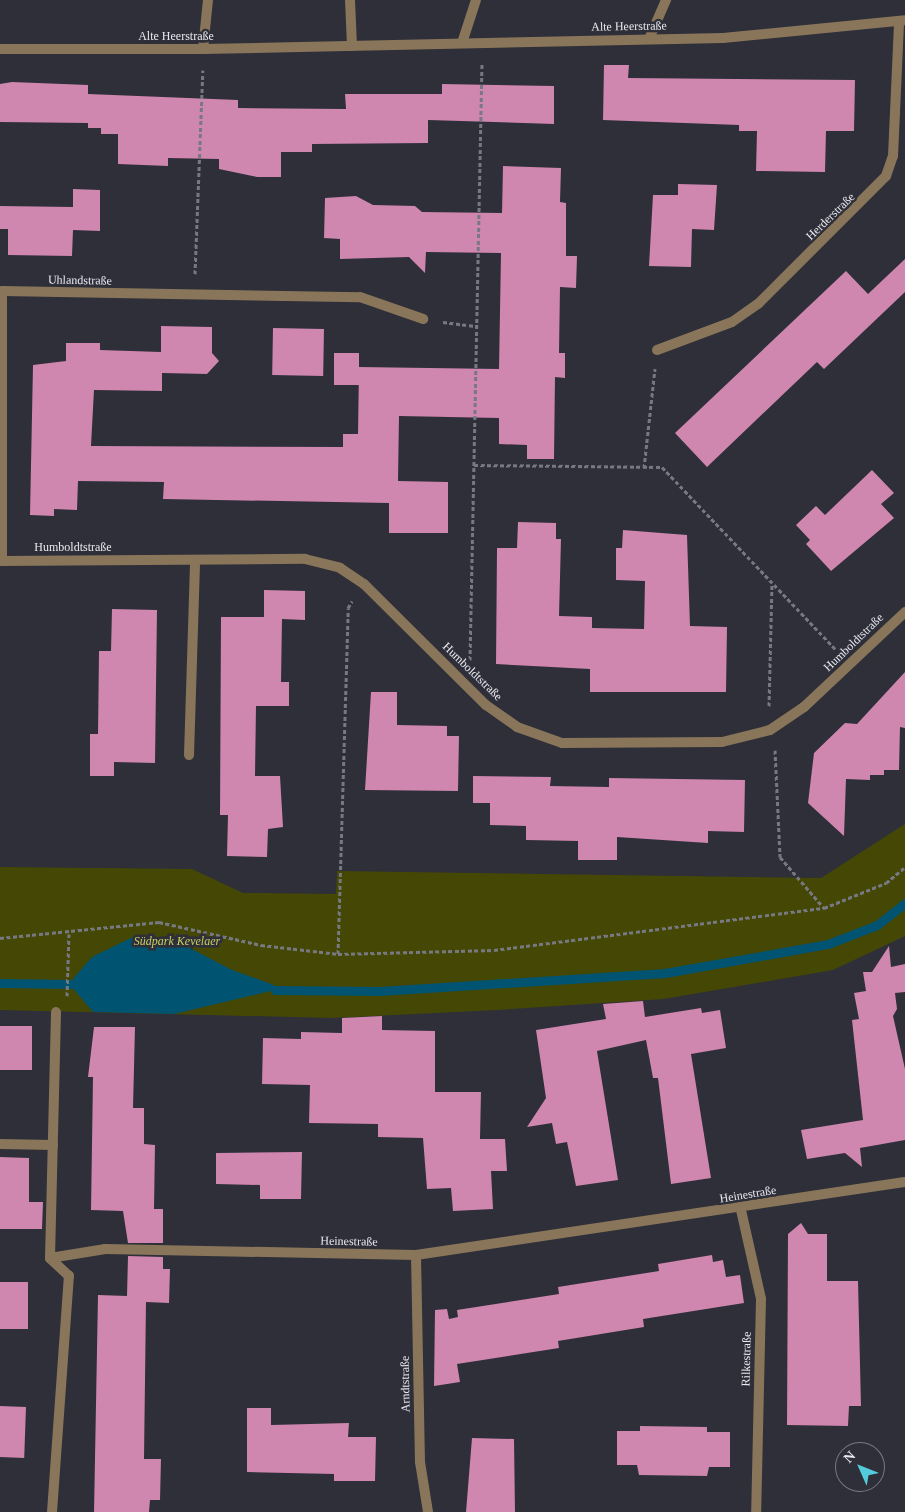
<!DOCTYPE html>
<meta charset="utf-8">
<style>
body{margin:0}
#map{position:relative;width:905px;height:1512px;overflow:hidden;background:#2e2f39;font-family:"Times New Roman",serif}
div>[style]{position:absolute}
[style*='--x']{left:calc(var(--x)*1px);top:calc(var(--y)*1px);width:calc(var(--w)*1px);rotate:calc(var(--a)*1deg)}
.green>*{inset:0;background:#454804}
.water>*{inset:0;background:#005371}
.stream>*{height:9px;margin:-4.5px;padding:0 4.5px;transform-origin:4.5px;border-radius:4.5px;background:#005371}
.building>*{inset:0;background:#cf86af;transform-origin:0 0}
.path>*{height:3px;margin-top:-1.5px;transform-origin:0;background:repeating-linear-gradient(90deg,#777881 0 4px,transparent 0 6.5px)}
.lane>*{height:10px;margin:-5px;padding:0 5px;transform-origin:5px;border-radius:5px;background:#89755a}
.street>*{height:10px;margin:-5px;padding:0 5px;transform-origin:5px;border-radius:5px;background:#89755a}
span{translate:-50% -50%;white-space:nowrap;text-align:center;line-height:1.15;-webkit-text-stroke:5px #2e2f39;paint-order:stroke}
.street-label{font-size:12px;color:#e8e9f0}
.park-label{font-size:12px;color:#c8d062;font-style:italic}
.north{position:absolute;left:835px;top:1442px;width:50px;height:50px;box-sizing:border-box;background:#2e2f39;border:1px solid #787982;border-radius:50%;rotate:314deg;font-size:14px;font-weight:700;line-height:20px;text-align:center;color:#e8e9f0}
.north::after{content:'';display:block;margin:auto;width:18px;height:22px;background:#53cbda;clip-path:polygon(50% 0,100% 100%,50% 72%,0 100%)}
</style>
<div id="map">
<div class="green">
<div style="clip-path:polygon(905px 824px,905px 936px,833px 970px,664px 999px,497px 1010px,332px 1018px,0 1010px,0 867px,192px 869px,243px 893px,336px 894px,337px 871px,821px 878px)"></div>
</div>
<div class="water">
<div style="clip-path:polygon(133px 937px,188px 947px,232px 970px,274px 985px,275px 990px,174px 1014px,93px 1012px,72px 987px,73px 979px,92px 957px)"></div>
</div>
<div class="stream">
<div style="--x:0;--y:983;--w:72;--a:0.8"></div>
<div style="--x:275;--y:990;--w:104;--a:0.6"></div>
<div style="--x:379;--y:991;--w:287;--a:-3.6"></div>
<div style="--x:665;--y:973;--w:166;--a:-10.1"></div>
<div style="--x:828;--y:944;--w:53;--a:-21.2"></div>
<div style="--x:877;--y:925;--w:36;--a:-38"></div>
</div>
<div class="building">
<div style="clip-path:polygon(604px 65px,629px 65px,628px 78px,855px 80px,854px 131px,826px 131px,825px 172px,756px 171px,757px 131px,739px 131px,739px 125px,603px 120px)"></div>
<div style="clip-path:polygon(12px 82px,88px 85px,88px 94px,238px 100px,238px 108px,346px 109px,345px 94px,442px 94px,442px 84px,554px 86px,554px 124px,428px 120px,428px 143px,312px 144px,312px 152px,281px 152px,281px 177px,257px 177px,219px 169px,219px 159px,168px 158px,168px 166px,118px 164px,118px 134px,101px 134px,101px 128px,88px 128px,88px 123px,0 122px,0 84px)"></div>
<div style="clip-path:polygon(503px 166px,561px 168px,560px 202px,566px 203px,566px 256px,577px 256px,576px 288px,560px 287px,559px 353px,565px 353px,565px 378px,555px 377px,554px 459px,527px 459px,527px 445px,499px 444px,499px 418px,399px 416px,398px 481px,448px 482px,448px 533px,389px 533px,389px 503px,163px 499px,164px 482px,78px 481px,77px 510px,54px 509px,54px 516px,30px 515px,33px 365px,66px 361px,66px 343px,100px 343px,100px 350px,161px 352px,161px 326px,212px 327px,212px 353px,219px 361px,207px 374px,162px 373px,162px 391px,94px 390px,91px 446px,343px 447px,343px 434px,358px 434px,359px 367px,499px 369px,501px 253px,426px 252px,425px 273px,409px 257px,340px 259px,340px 239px,324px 238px,325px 198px,356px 196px,373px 205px,415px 206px,422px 212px,502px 213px)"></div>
<div style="clip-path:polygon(678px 184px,717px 185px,714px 230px,692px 229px,691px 267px,649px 266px,653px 195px,678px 195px)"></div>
<div style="clip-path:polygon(73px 189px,100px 190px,100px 231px,73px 230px,72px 256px,8px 255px,8px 229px,0 229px,0 206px,73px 207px)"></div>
<div style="clip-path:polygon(905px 259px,905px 292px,824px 369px,817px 362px,707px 467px,675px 433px,846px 271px,868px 294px)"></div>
<div style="left:273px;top:328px;width:51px;height:47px;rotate:1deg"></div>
<div style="left:334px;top:353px;width:25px;height:32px"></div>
<div style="clip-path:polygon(872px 470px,894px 493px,881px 504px,894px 518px,831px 571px,806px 544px,810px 540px,796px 525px,816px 506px,825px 515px)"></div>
<div style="clip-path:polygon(518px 522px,556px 523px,556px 539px,561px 539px,559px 616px,592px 617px,592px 628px,644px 629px,645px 581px,616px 580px,616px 548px,622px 548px,623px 530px,687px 535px,690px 626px,727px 627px,726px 692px,590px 692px,590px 669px,496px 664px,497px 548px,517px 548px)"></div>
<div style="clip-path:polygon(264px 590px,305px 591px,305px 620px,282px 619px,281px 682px,289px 682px,289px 706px,256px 706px,255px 776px,280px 776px,283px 827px,268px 829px,267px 857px,227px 856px,228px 815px,220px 815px,221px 617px,264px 617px)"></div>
<div style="clip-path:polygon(112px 609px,157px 610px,155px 763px,114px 762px,114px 776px,90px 776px,90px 734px,98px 734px,99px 651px,111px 651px)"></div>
<div style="clip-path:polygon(905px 672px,905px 728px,900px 727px,899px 770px,884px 770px,884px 775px,870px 775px,870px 780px,846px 779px,844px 836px,808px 803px,814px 753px,845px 723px,857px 724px)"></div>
<div style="clip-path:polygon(371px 692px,397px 692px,397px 725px,447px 726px,447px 736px,459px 736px,458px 791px,365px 790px)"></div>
<div style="clip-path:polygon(473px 776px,551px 777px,550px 786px,609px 787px,609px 778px,745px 780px,744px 832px,708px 831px,708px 843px,617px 837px,617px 860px,578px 860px,578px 841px,526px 840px,526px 826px,490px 825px,490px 803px,473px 803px)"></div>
<div style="clip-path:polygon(889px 946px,891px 967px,905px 964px,905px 992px,895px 993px,897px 1009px,893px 1016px,905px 1069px,905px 1140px,860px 1148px,862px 1167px,845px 1153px,807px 1159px,801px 1130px,863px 1120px,852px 1020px,859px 1019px,854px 993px,866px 991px,863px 972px,872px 972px)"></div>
<div style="clip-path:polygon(643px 1001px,645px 1017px,701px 1008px,702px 1013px,720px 1010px,726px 1048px,691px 1054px,711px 1178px,671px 1184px,658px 1078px,653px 1078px,646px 1040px,597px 1051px,618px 1180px,576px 1186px,567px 1142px,556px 1144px,552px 1123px,527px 1127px,546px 1098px,536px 1030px,606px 1019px,603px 1004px)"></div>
<div style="clip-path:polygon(382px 1016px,382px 1030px,435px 1031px,435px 1092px,481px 1092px,480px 1139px,505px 1139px,507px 1171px,491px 1171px,493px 1209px,453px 1211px,451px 1188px,427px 1189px,423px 1138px,378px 1137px,378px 1124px,309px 1123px,310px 1085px,262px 1084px,263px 1038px,301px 1039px,301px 1032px,342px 1033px,342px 1018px)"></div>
<div style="left:0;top:1026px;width:32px;height:44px"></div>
<div style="clip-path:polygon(94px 1027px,135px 1027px,133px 1108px,144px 1108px,144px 1144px,155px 1145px,154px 1209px,163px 1209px,163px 1243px,128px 1243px,123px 1211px,91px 1210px,93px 1077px,88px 1077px)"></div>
<div style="clip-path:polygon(302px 1152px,301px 1199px,260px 1199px,260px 1185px,216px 1184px,216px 1153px)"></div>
<div style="clip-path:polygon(0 1157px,29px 1158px,29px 1202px,43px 1202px,42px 1229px,0 1229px)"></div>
<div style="clip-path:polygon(801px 1223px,808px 1234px,827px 1234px,827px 1281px,858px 1281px,861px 1406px,849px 1406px,848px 1426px,787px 1425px,788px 1234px)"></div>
<div style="clip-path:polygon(712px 1255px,713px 1262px,723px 1260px,726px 1277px,740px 1275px,744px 1303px,643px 1319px,644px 1327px,558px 1341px,559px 1348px,457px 1364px,460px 1382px,434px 1386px,435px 1310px,447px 1309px,449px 1319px,458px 1317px,457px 1310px,559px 1294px,558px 1287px,659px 1271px,658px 1264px)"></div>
<div style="clip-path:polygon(128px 1256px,163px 1257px,163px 1269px,170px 1269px,169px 1303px,146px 1302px,144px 1459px,161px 1459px,160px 1500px,150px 1500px,149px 1512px,94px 1512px,98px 1295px,127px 1296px)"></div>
<div style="left:0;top:1282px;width:28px;height:47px"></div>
<div style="left:0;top:1406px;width:26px;height:51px;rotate:2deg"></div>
<div style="clip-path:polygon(247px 1408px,271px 1408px,271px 1425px,349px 1423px,348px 1437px,376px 1437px,375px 1481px,334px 1481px,334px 1474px,247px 1472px)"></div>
<div style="clip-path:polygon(640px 1426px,707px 1427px,707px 1432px,730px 1432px,730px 1467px,709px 1467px,707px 1476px,639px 1475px,637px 1465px,617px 1465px,617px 1431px,640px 1431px)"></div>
<div style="clip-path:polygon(472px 1438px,514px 1439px,515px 1512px,466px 1512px)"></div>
</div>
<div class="path">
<div style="--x:195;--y:274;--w:204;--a:-87.8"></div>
<div style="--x:443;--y:322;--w:34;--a:7"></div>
<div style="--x:474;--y:465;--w:188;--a:0.6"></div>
<div style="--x:662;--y:467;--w:253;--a:46.4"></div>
<div style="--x:644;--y:468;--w:100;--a:-83.7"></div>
<div style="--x:470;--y:660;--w:596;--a:-88.85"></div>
<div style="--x:769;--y:706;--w:121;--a:-88.6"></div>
<div style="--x:775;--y:750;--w:107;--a:87.3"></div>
<div style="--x:780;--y:857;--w:67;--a:49.2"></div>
<div style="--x:0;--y:938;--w:160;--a:-5.7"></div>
<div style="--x:159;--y:922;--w:105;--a:12.7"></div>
<div style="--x:261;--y:945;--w:78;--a:6.7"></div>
<div style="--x:338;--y:954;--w:156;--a:-1.5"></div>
<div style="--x:494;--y:950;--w:333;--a:-7.3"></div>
<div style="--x:824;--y:908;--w:67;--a:-22"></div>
<div style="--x:886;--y:883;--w:25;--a:-40"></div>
<div style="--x:338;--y:954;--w:346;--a:-88.3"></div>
<div style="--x:348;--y:608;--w:8;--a:-60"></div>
<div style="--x:67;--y:996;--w:62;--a:-88.2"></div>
</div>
<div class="lane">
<div style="--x:649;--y:39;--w:43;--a:-66.4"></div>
<div style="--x:462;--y:43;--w:45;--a:-72"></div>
<div style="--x:203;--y:49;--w:49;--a:-84.2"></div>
<div style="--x:189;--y:755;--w:195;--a:-88.2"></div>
<div style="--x:0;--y:1144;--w:53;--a:1.1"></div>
<div style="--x:50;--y:1258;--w:246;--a:-88.6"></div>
</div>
<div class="street">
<div style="--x:350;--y:0;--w:46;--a:87.5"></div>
<div style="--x:0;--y:49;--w:203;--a:0"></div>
<div style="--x:203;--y:49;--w:520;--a:-1.21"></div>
<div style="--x:723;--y:38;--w:183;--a:-5.6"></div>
<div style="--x:657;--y:350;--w:80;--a:-20.5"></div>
<div style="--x:732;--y:322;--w:32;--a:-35"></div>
<div style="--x:758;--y:304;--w:181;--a:-45"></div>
<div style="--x:886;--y:176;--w:21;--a:-71"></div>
<div style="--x:893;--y:156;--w:134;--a:-87.4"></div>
<div style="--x:0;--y:561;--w:305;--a:-0.4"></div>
<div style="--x:305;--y:559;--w:36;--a:14"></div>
<div style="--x:340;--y:568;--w:29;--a:34"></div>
<div style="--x:364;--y:584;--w:172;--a:44.8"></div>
<div style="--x:486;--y:705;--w:38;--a:35"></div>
<div style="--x:517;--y:727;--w:48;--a:19.6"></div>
<div style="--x:562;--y:743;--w:160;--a:-0.4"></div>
<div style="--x:722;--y:742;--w:49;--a:-14"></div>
<div style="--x:770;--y:730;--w:41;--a:-34.1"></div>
<div style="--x:804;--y:707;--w:139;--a:-43.2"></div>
<div style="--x:2;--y:561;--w:270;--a:-90"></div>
<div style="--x:2;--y:291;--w:358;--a:1"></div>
<div style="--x:360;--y:297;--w:67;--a:19.2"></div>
<div style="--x:741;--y:1210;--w:91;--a:77.3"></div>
<div style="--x:761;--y:1299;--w:213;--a:91.3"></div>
<div style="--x:416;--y:1255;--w:207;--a:88.9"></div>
<div style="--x:420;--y:1462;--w:51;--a:80.9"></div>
<div style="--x:52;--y:1512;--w:237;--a:-85.9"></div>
<div style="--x:69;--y:1276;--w:26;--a:-137"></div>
<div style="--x:50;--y:1258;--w:56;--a:-9.3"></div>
<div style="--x:105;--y:1249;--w:311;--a:1.1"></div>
<div style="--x:416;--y:1255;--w:494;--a:-8.5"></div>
</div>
<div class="street-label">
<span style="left:629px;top:27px;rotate:-1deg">Alte Heerstraße</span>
<span style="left:176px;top:37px">Alte Heerstraße</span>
<span style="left:831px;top:217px;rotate:-44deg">Herderstraße</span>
<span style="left:80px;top:281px;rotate:1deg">Uhlandstraße</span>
<span style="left:73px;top:548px">Humboldtstraße</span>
<span style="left:854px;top:643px;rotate:-44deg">Humboldtstraße</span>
<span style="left:472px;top:672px;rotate:44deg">Humboldtstraße</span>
<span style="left:748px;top:1195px;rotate:-9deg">Heinestraße</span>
<span style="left:349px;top:1242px;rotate:1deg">Heinestraße</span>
<span style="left:747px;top:1359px;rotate:-89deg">Rilkestraße</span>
<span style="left:406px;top:1384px;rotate:-91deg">Arndtstraße</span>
</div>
<div class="park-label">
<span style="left:177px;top:942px">Südpark Kevelaer</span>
</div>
<div class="north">N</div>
</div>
